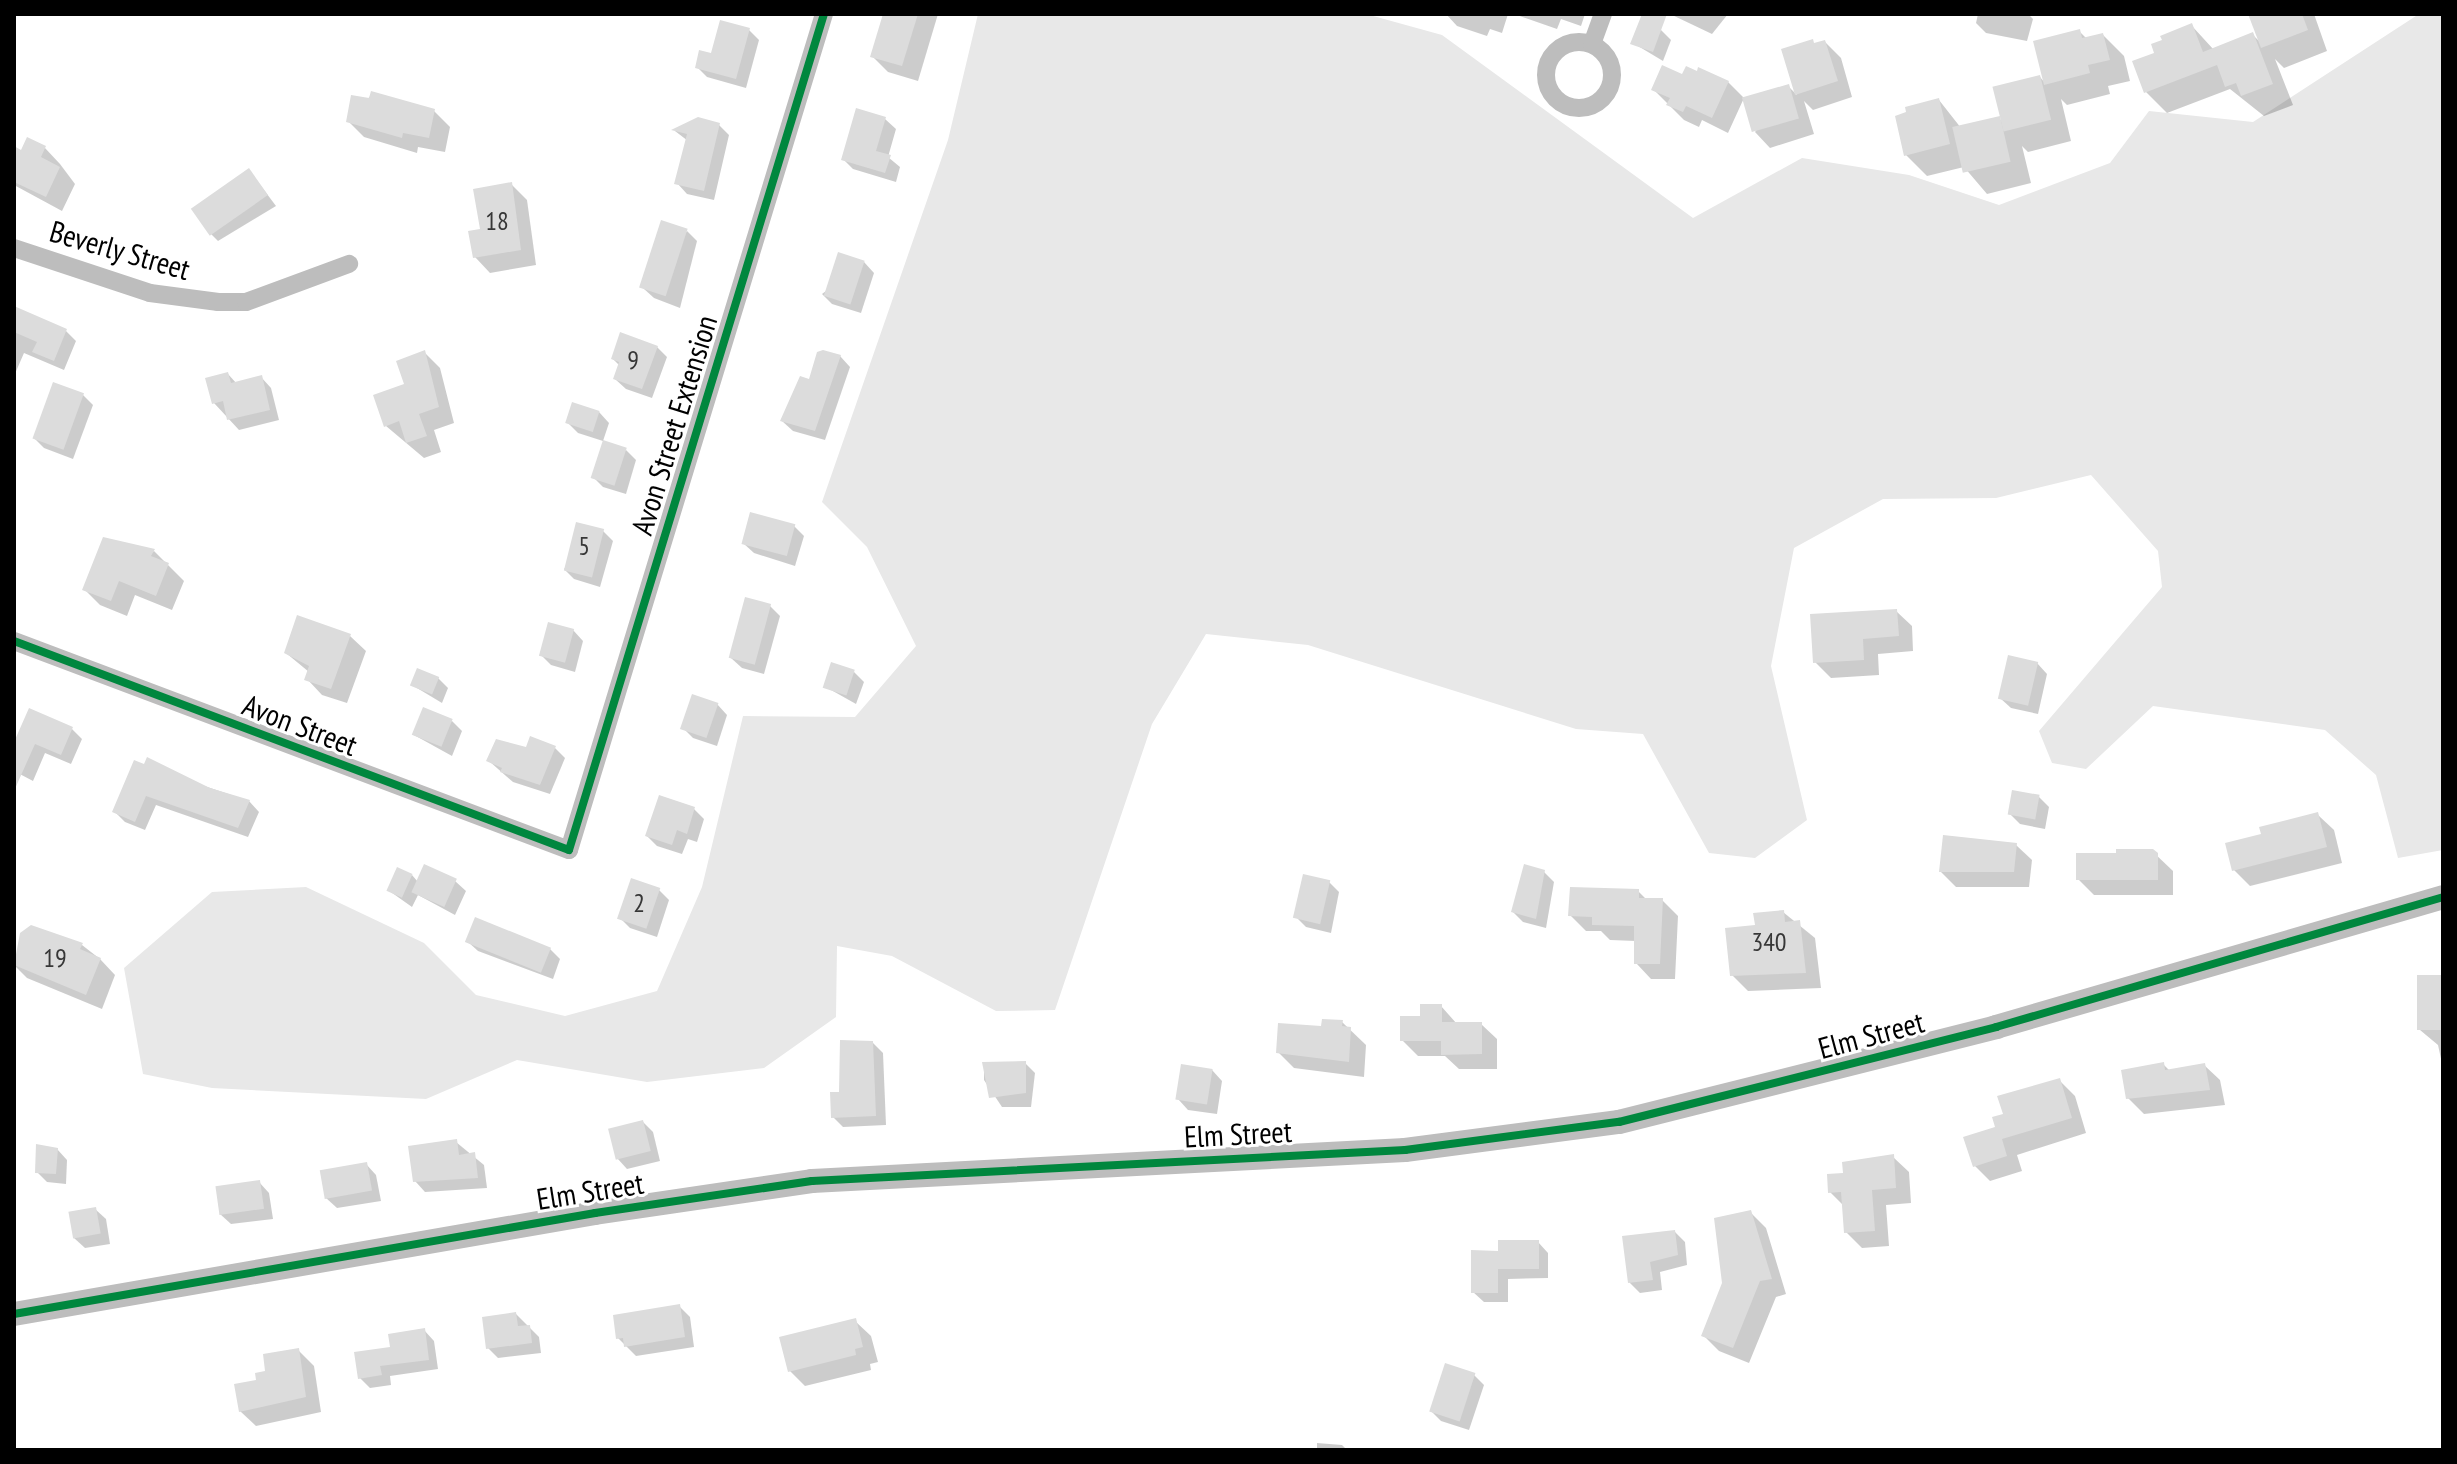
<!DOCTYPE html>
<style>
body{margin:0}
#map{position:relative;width:2457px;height:1464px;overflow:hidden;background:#fff;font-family:"PT Sans Narrow",sans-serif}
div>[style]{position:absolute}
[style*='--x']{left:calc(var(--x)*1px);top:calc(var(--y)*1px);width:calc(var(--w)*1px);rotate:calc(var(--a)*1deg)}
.green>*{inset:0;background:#e8e8e8}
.shadow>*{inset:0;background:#0003}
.building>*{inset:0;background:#dcdcdc;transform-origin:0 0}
.minor>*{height:18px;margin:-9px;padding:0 9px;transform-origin:9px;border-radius:9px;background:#bdbdbd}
.minor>.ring{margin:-9px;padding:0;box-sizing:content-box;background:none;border:18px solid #bdbdbd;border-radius:50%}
.tertiary>*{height:24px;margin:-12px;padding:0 12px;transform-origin:12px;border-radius:12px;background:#bdbdbd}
.cycleway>*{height:8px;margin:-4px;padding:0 4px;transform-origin:4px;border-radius:4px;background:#00873e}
span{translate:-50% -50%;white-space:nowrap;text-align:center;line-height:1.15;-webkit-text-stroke:6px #fff;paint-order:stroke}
.number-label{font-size:26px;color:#373737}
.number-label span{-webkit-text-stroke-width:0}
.street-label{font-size:30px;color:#000}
.frame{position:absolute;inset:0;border:16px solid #000;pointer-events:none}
</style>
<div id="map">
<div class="green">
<div style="clip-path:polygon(978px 14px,1366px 14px,1442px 35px,1693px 218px,1802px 158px,1909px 175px,1999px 205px,2110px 163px,2149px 111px,2253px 122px,2419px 14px,2443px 14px,2443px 850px,2398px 858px,2376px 775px,2325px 730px,2153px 706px,2086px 769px,2052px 763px,2039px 731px,2162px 587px,2158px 551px,2091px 475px,1996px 498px,1883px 499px,1794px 548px,1771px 666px,1807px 820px,1755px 858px,1709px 853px,1643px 734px,1576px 729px,1308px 645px,1206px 634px,1152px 724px,1055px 1010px,996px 1011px,892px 956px,837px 946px,836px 1017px,764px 1068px,647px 1082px,517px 1060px,426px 1099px,212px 1088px,143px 1074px,124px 968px,212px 892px,306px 887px,424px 943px,476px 995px,565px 1016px,657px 991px,702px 887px,743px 716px,855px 717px,916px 646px,867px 547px,822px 502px,948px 140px)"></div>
</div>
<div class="shadow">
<div style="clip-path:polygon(887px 14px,938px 14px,918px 81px,888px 72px,872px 56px)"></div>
<div style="clip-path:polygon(1446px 14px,1508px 14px,1502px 33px,1490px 29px,1487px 36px,1457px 26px)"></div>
<div style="clip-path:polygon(1514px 14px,1585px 14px,1581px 26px,1561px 19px,1557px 29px)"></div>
<div style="clip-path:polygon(1670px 14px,1728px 14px,1712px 34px)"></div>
<div style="clip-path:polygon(1978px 14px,2028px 14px,2033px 19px,2027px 41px,1986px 33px,1976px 23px)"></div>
<div style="clip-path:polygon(2251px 14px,2314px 14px,2327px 51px,2284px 68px,2275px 59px,2293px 105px,2264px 116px,2230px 89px,2167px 113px,2146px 92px,2157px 54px,2192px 26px,2214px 50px,2253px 35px,2262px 44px)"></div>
<div style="clip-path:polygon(749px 30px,759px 40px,746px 88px,707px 77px,697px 67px)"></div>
<div style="clip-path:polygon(1661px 30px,1671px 40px,1663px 61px,1633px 43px)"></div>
<div style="clip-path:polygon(2079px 31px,2087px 39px,2103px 35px,2124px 56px,2130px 81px,2108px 86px,2110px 94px,2067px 105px,2061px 99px,2071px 141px,2028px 152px,2022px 146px,2031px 183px,1987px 194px,1964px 167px,1927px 176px,1906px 155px,1939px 100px,1961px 128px,1999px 119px,2005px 124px,2040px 77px,2045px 83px)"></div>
<div style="clip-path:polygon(1825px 42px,1841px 58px,1852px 97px,1813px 110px,1804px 101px,1814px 134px,1770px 148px,1755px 132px,1788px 86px,1797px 95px,1784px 50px)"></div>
<div style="clip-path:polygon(1683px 77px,1728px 82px,1744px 98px,1728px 133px,1702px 120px,1699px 127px,1684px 120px,1653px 89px)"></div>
<div style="clip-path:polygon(373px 93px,434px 111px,450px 127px,445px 152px,418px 147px,417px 153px,364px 137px,348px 121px)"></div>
<div style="clip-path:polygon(885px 119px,896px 129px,888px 157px,900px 167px,896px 182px,853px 169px,843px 159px)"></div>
<div style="clip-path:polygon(719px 125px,729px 135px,714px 200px,687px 194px,677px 183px,688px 141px,675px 131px)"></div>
<div style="clip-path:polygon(14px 148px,22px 152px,45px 148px,60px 164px,75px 184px,62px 211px,14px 185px)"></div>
<div style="clip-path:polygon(249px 170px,276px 206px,218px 241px,208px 231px)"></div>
<div style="clip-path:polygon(511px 184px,527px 200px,536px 265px,490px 273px,475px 257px,482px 231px)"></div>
<div style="clip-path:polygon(687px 231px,697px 241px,680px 308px,654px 298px,643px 288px)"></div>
<div style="clip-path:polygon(864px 262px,874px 273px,861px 313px,832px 304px,822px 294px)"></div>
<div style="clip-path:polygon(14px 308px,66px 331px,76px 341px,64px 370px,24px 353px,14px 376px)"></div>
<div style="clip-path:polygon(657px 347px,667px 357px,652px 398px,626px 389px,615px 379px,620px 366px,613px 359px)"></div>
<div style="clip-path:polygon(424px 352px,440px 368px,454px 423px,434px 430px,441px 452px,424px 458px,386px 426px)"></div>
<div style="clip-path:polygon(840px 356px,850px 367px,825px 440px,793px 431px,782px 421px,810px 381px)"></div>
<div style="clip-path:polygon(228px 374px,237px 384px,261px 377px,271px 388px,279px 420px,239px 430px,214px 403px)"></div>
<div style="clip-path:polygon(83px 395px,93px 405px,73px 459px,44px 448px,34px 438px)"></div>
<div style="clip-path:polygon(599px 412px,609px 423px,603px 441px,578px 433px,568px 423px)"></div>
<div style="clip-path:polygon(626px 450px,636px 460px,626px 494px,603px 487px,593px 477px)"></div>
<div style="clip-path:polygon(794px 526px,804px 536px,795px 566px,754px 553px,743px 543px)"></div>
<div style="clip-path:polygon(603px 531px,613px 541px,600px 587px,574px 579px,564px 569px)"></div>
<div style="clip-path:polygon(154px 551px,184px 581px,172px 610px,135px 595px,127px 616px,100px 605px,84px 589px)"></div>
<div style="clip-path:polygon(770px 606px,780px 616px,764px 674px,742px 668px,731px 658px)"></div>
<div style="clip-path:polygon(1896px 611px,1912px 626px,1913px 651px,1878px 654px,1879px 675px,1831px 678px,1815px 662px)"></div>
<div style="clip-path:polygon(573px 630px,583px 641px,575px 672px,551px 665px,541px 655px)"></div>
<div style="clip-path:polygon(350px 636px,366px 651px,347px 703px,322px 695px,307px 679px,309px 672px,286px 653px)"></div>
<div style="clip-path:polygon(2037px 663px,2047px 674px,2038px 714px,2011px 708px,2000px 698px)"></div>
<div style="clip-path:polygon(854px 672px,864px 682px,856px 704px,824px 686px)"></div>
<div style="clip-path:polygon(438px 678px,448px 688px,442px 703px,412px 685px)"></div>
<div style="clip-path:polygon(717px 704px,727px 715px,717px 746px,693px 738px,683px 728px)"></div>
<div style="clip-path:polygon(452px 721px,462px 731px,452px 756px,414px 735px)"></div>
<div style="clip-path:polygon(72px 729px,82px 739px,71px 764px,45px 753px,33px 781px,14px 771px,14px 747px)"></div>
<div style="clip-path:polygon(555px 748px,565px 758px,550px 794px,513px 782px,489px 761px)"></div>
<div style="clip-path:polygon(145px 766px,249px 801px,259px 812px,248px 837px,156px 805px,145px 830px,125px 822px,115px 812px)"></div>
<div style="clip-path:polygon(2039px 797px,2049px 807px,2045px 829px,2020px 824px,2010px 814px)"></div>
<div style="clip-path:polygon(694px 809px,704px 819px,697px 842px,688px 839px,682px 854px,657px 846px,647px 836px)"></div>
<div style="clip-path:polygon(2318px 815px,2334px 830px,2342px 863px,2250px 886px,2234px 870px)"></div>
<div style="clip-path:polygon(2016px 845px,2032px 860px,2029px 887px,1956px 887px,1941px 872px)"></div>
<div style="clip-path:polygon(2152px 851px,2173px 871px,2173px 895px,2094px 895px,2078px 879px)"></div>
<div style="clip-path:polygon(1544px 872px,1554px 882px,1546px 928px,1523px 922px,1513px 912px)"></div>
<div style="clip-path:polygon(412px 875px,418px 882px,455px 881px,466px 891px,455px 915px,418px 895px,412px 907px,388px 890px)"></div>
<div style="clip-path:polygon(1329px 882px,1339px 892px,1331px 933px,1306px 927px,1296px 917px)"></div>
<div style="clip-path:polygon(659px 890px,669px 900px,657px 937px,630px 928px,620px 918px)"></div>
<div style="clip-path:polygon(1638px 891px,1647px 900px,1662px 900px,1678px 916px,1675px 979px,1651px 979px,1636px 963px,1636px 941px,1610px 940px,1601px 931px,1586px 931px,1570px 915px)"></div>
<div style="clip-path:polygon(1783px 912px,1815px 938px,1821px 988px,1748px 991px,1732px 975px,1757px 927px)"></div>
<div style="clip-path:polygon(22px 934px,82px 945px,100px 959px,115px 975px,102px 1009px,27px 978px,14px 965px)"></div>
<div style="clip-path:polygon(467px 941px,550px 949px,560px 959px,553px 979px,478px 951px)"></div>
<div style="clip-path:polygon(2443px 977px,2443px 1068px,2438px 1045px,2420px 1030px)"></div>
<div style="clip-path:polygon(1441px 1006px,1457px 1024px,1481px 1024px,1497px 1039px,1497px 1069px,1459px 1069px,1445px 1056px,1418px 1056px,1402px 1040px)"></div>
<div style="clip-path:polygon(1342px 1022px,1366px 1045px,1364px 1077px,1294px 1068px,1278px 1052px)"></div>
<div style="clip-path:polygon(873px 1043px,883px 1053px,886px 1125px,843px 1127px,833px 1117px)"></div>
<div style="clip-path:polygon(1025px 1063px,1035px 1073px,1031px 1107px,1002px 1107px,984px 1080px,984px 1064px)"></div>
<div style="clip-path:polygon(2163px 1064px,2170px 1071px,2204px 1065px,2220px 1080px,2225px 1105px,2144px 1114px,2128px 1098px)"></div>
<div style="clip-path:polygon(1212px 1070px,1222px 1081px,1217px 1114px,1188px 1110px,1178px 1099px)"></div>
<div style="clip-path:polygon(2060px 1081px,2075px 1096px,2086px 1133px,2017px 1155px,2022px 1171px,1990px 1181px,1974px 1165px,2005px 1115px)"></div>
<div style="clip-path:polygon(643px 1122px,653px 1132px,660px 1161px,627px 1169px,617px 1158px)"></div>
<div style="clip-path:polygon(456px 1142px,484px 1165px,487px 1188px,425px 1192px,415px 1181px)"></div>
<div style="clip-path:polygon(57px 1149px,67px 1160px,66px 1184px,47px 1182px,37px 1172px)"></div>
<div style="clip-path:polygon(1893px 1157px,1909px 1172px,1911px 1203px,1886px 1205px,1889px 1246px,1862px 1248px,1846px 1232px,1844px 1206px,1830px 1192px,1845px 1174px)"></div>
<div style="clip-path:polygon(366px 1164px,376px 1175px,381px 1201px,337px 1208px,326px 1198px)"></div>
<div style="clip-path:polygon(259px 1182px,269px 1193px,273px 1219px,231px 1224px,220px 1214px)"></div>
<div style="clip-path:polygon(95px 1209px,106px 1219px,110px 1244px,85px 1248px,74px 1238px)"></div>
<div style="clip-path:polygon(1750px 1212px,1766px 1228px,1786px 1294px,1776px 1297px,1749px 1363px,1719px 1351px,1703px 1335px)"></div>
<div style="clip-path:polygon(1675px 1232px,1685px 1242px,1687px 1265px,1660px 1272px,1662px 1290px,1640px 1293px,1629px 1282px)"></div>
<div style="clip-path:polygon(1538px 1242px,1548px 1253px,1548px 1278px,1508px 1279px,1508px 1302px,1484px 1302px,1473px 1292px,1500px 1253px)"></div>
<div style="clip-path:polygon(679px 1306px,690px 1317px,694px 1347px,636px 1356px,618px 1338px)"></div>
<div style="clip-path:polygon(516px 1314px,539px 1337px,541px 1353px,498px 1358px,488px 1348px)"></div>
<div style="clip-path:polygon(855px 1321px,871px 1336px,878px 1362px,870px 1364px,871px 1370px,805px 1386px,790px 1371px)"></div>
<div style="clip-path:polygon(424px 1330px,434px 1341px,438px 1369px,390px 1376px,391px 1385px,370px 1388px,360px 1378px,392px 1349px)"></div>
<div style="clip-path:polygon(298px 1350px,314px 1366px,321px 1412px,256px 1426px,240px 1411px,258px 1382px)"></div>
<div style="clip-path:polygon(1474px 1375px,1484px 1385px,1469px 1430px,1441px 1421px,1431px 1411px)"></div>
<div style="clip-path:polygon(1317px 1443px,1342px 1445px,1347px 1450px,1317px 1450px)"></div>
</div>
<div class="building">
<div style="clip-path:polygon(883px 14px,918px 14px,902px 66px,870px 57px)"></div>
<div style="clip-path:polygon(1642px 14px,1667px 14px,1653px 52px,1630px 44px)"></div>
<div style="clip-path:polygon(2248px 14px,2302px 14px,2308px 30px,2261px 48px)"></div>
<div style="clip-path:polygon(720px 20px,750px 28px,736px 79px,695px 68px,699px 50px,711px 53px)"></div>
<div style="clip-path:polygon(2192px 23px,2203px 52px,2253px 32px,2273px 84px,2241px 96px,2236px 83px,2225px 87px,2217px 65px,2144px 93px,2132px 61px,2154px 53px,2151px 44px,2162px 40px,2160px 36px)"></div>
<div style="clip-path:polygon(2080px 29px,2082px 38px,2103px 33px,2110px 60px,2088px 65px,2090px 73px,2044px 85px,2033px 41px)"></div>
<div style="clip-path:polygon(1813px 39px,1814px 43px,1825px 40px,1838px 81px,1795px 95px,1781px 49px)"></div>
<div style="clip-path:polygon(1662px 65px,1682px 74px,1686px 66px,1697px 71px,1698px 67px,1729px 81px,1712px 118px,1686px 106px,1683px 112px,1666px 105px,1670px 98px,1651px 90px)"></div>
<div style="left:2040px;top:75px;width:46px;height:49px;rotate:76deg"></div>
<div style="left:1789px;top:84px;width:36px;height:49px;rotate:74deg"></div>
<div style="clip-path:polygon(371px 91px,435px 109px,429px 138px,403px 133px,402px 138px,346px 122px,351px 95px,369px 98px)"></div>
<div style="clip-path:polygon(1939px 98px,1950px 144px,1904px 156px,1895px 116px,1906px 112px,1905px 107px)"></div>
<div style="clip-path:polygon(856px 108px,886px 117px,876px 151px,891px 155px,885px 173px,841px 160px)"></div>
<div style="left:2000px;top:116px;width:47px;height:49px;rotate:77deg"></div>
<div style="clip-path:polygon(698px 117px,720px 123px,704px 191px,674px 184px,687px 134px,671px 130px)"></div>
<div style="clip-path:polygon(27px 137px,46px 146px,41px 157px,60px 167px,46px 197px,14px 182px,14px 146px,21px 150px)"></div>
<div style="left:249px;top:168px;width:33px;height:71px;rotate:55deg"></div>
<div style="clip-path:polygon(512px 182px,521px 250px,473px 258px,468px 231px,480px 229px,473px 189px)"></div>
<div style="left:661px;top:220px;width:28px;height:71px;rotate:18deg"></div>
<div style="left:838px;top:252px;width:28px;height:46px;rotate:18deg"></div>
<div style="clip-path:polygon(14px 306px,67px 329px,54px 361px,32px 352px,37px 342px,14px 332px)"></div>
<div style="clip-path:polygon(620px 332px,658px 346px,642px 389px,613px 379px,619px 362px,611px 359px)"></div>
<div style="clip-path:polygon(425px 350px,439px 407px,419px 414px,427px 436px,406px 443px,399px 421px,384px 427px,373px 395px,404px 384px,396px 361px)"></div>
<div style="clip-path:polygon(823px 350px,841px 355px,815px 431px,780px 421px,800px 376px,809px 379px,817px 352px)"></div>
<div style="clip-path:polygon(228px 372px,231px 383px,262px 375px,270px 410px,227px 420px,223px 401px,212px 404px,205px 378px)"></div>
<div style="left:53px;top:382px;width:33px;height:60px;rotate:20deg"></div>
<div style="left:572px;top:402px;width:29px;height:22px;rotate:18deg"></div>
<div style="left:603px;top:440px;width:25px;height:40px;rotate:18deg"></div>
<div style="left:750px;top:512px;width:47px;height:33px;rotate:15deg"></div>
<div style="left:576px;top:522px;width:29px;height:50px;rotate:14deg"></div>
<div style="clip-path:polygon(103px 537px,155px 549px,151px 556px,169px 563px,156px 596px,119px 581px,111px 601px,82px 590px)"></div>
<div style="left:745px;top:597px;width:27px;height:63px;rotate:15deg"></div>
<div style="clip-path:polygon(1897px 609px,1899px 636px,1863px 639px,1864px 660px,1813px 663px,1810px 614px)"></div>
<div style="clip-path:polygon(297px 615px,351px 634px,331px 689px,304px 680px,309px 666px,284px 653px)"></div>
<div style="left:548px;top:622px;width:27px;height:35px;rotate:15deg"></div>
<div style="left:2008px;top:655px;width:31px;height:45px;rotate:13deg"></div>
<div style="left:831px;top:662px;width:25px;height:27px;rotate:18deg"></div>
<div style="left:417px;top:668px;width:24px;height:19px;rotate:22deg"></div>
<div style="left:692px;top:694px;width:28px;height:37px;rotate:19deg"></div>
<div style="left:423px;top:707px;width:32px;height:30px;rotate:22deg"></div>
<div style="clip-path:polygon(29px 708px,73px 727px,61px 755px,35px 744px,14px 791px,14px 742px)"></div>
<div style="clip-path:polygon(530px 736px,556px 746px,540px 785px,500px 772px,502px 768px,486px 761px,496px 739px,526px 747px)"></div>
<div style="clip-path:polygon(147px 757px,210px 788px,250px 800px,238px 828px,146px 796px,135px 822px,112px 812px,134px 760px,144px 764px)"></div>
<div style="left:2012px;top:790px;width:28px;height:25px;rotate:10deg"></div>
<div style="clip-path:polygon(659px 795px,695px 807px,687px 834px,677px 830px,672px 845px,645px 836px)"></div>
<div style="clip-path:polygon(2318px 812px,2327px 847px,2232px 871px,2225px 843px,2261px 834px,2259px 827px)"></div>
<div style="clip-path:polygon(1943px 835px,2017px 843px,2014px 872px,1939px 872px)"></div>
<div style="clip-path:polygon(2116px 849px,2153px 849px,2158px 853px,2158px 880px,2076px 880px,2076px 853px,2116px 853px)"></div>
<div style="left:424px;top:864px;width:36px;height:31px;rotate:24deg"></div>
<div style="clip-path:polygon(1524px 864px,1545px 870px,1536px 919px,1511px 912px)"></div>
<div style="left:397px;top:867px;width:17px;height:26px;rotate:24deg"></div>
<div style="left:1303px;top:874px;width:28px;height:45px;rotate:13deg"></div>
<div style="left:631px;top:878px;width:31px;height:43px;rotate:19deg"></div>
<div style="clip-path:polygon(1570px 887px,1639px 889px,1639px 898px,1663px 898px,1660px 964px,1634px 964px,1634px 926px,1592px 925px,1592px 917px,1568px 916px)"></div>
<div style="clip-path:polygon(1784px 910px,1785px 922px,1800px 920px,1806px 973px,1730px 976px,1725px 928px,1755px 925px,1753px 913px)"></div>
<div style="left:475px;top:917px;width:82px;height:27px;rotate:22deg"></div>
<div style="clip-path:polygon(31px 925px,83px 943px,80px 949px,101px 958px,86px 995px,14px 965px,20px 933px)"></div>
<div style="left:2443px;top:975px;width:55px;height:26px;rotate:90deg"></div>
<div style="clip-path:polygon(1420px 1004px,1442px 1004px,1442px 1022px,1482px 1022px,1482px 1054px,1441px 1055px,1441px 1041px,1400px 1041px,1400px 1016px,1420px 1016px)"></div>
<div style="clip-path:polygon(1322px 1019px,1343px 1020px,1342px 1026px,1351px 1027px,1349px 1062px,1276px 1053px,1278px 1023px,1321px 1026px)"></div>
<div style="clip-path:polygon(840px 1040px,873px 1041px,876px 1116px,831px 1118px,830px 1092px,839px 1092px)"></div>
<div style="clip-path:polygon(1026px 1061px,1026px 1093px,989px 1098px,982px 1062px)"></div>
<div style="clip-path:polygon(2164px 1062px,2165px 1070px,2205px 1063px,2210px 1090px,2126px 1099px,2121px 1070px)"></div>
<div style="left:1181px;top:1064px;width:32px;height:36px;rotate:9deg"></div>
<div style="clip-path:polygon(2060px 1078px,2072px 1118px,2002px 1139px,2007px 1156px,1973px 1167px,1963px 1137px,1995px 1127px,1992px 1117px,2003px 1114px,1997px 1096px)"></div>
<div style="left:643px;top:1120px;width:32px;height:36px;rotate:76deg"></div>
<div style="clip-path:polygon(457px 1139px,459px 1155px,475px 1152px,478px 1178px,413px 1182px,408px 1146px)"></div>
<div style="clip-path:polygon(36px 1144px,58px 1148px,56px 1174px,35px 1173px)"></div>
<div style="clip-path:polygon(1894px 1154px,1896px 1188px,1872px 1190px,1875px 1231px,1844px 1233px,1841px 1192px,1828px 1193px,1827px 1174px,1843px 1173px,1842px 1162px)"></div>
<div style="left:367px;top:1162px;width:29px;height:48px;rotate:80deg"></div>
<div style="left:260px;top:1180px;width:29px;height:45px;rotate:82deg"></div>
<div style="left:96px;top:1207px;width:27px;height:28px;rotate:80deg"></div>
<div style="clip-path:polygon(1751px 1210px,1772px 1279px,1760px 1281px,1733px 1348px,1701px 1336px,1722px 1283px,1714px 1218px)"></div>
<div style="clip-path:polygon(1675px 1230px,1678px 1255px,1650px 1262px,1653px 1280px,1628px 1283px,1622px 1236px)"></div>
<div style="clip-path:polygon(1498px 1240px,1539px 1240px,1539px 1269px,1498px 1269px,1498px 1293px,1471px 1293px,1471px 1250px,1498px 1251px)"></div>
<div style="clip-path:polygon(680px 1304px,685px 1337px,624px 1347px,623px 1338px,616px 1339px,613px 1315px)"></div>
<div style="clip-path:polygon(516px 1312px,518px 1326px,530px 1325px,532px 1343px,486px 1349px,482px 1317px)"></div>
<div style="clip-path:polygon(856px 1318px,863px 1347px,855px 1349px,856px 1355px,788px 1372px,779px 1337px)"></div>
<div style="clip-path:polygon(425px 1328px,429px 1360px,380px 1366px,382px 1375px,358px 1379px,354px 1352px,390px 1347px,388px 1334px)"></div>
<div style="clip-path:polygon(299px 1348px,306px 1397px,239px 1412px,234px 1384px,256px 1380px,255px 1373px,265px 1371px,263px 1354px)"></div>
<div style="left:1445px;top:1363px;width:32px;height:51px;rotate:18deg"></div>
</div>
<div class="minor">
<div class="ring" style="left:1546px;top:42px;width:48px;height:48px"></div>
<div style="--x:1592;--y:44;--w:32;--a:-70"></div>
<div style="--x:14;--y:248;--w:143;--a:18.3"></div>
<div style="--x:150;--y:293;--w:69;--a:7.5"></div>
<div style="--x:218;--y:302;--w:28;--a:0"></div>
<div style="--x:246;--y:302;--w:110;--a:-20.3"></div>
<div style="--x:14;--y:641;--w:593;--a:20.64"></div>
<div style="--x:569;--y:850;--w:874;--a:-73.04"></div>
</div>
<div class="tertiary">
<div style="--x:14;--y:1314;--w:590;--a:-9.86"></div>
<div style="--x:595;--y:1213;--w:219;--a:-8.4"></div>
<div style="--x:812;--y:1181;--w:594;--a:-2.99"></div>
<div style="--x:1405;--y:1150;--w:216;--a:-7.5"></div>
<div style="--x:1619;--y:1122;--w:389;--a:-14.1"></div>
<div style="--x:1996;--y:1027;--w:466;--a:-16.2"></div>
</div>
<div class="cycleway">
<div style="--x:14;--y:641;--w:593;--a:20.64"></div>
<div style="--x:569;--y:850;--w:874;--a:-73.04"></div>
<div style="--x:14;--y:1314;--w:590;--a:-9.86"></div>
<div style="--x:595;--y:1213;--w:219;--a:-8.4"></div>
<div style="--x:812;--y:1181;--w:594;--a:-2.99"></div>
<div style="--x:1405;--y:1150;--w:216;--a:-7.5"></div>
<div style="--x:1619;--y:1122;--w:389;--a:-14.1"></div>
<div style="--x:1996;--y:1027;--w:466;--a:-16.2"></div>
</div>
<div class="number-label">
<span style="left:497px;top:221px">18</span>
<span style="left:633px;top:360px">9</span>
<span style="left:584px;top:546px">5</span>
<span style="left:639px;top:903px">2</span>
<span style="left:1769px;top:942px">340</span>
<span style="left:55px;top:958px">19</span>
</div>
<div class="street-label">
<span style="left:120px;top:250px;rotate:16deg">Beverly Street</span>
<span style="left:674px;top:425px;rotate:-73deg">Avon Street Extension</span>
<span style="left:300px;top:725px;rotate:21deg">Avon Street</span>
<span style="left:1871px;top:1035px;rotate:-15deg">Elm Street</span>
<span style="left:1238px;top:1134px;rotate:-3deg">Elm Street</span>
<span style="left:590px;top:1191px;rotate:-9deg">Elm Street</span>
</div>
<div class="frame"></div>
</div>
